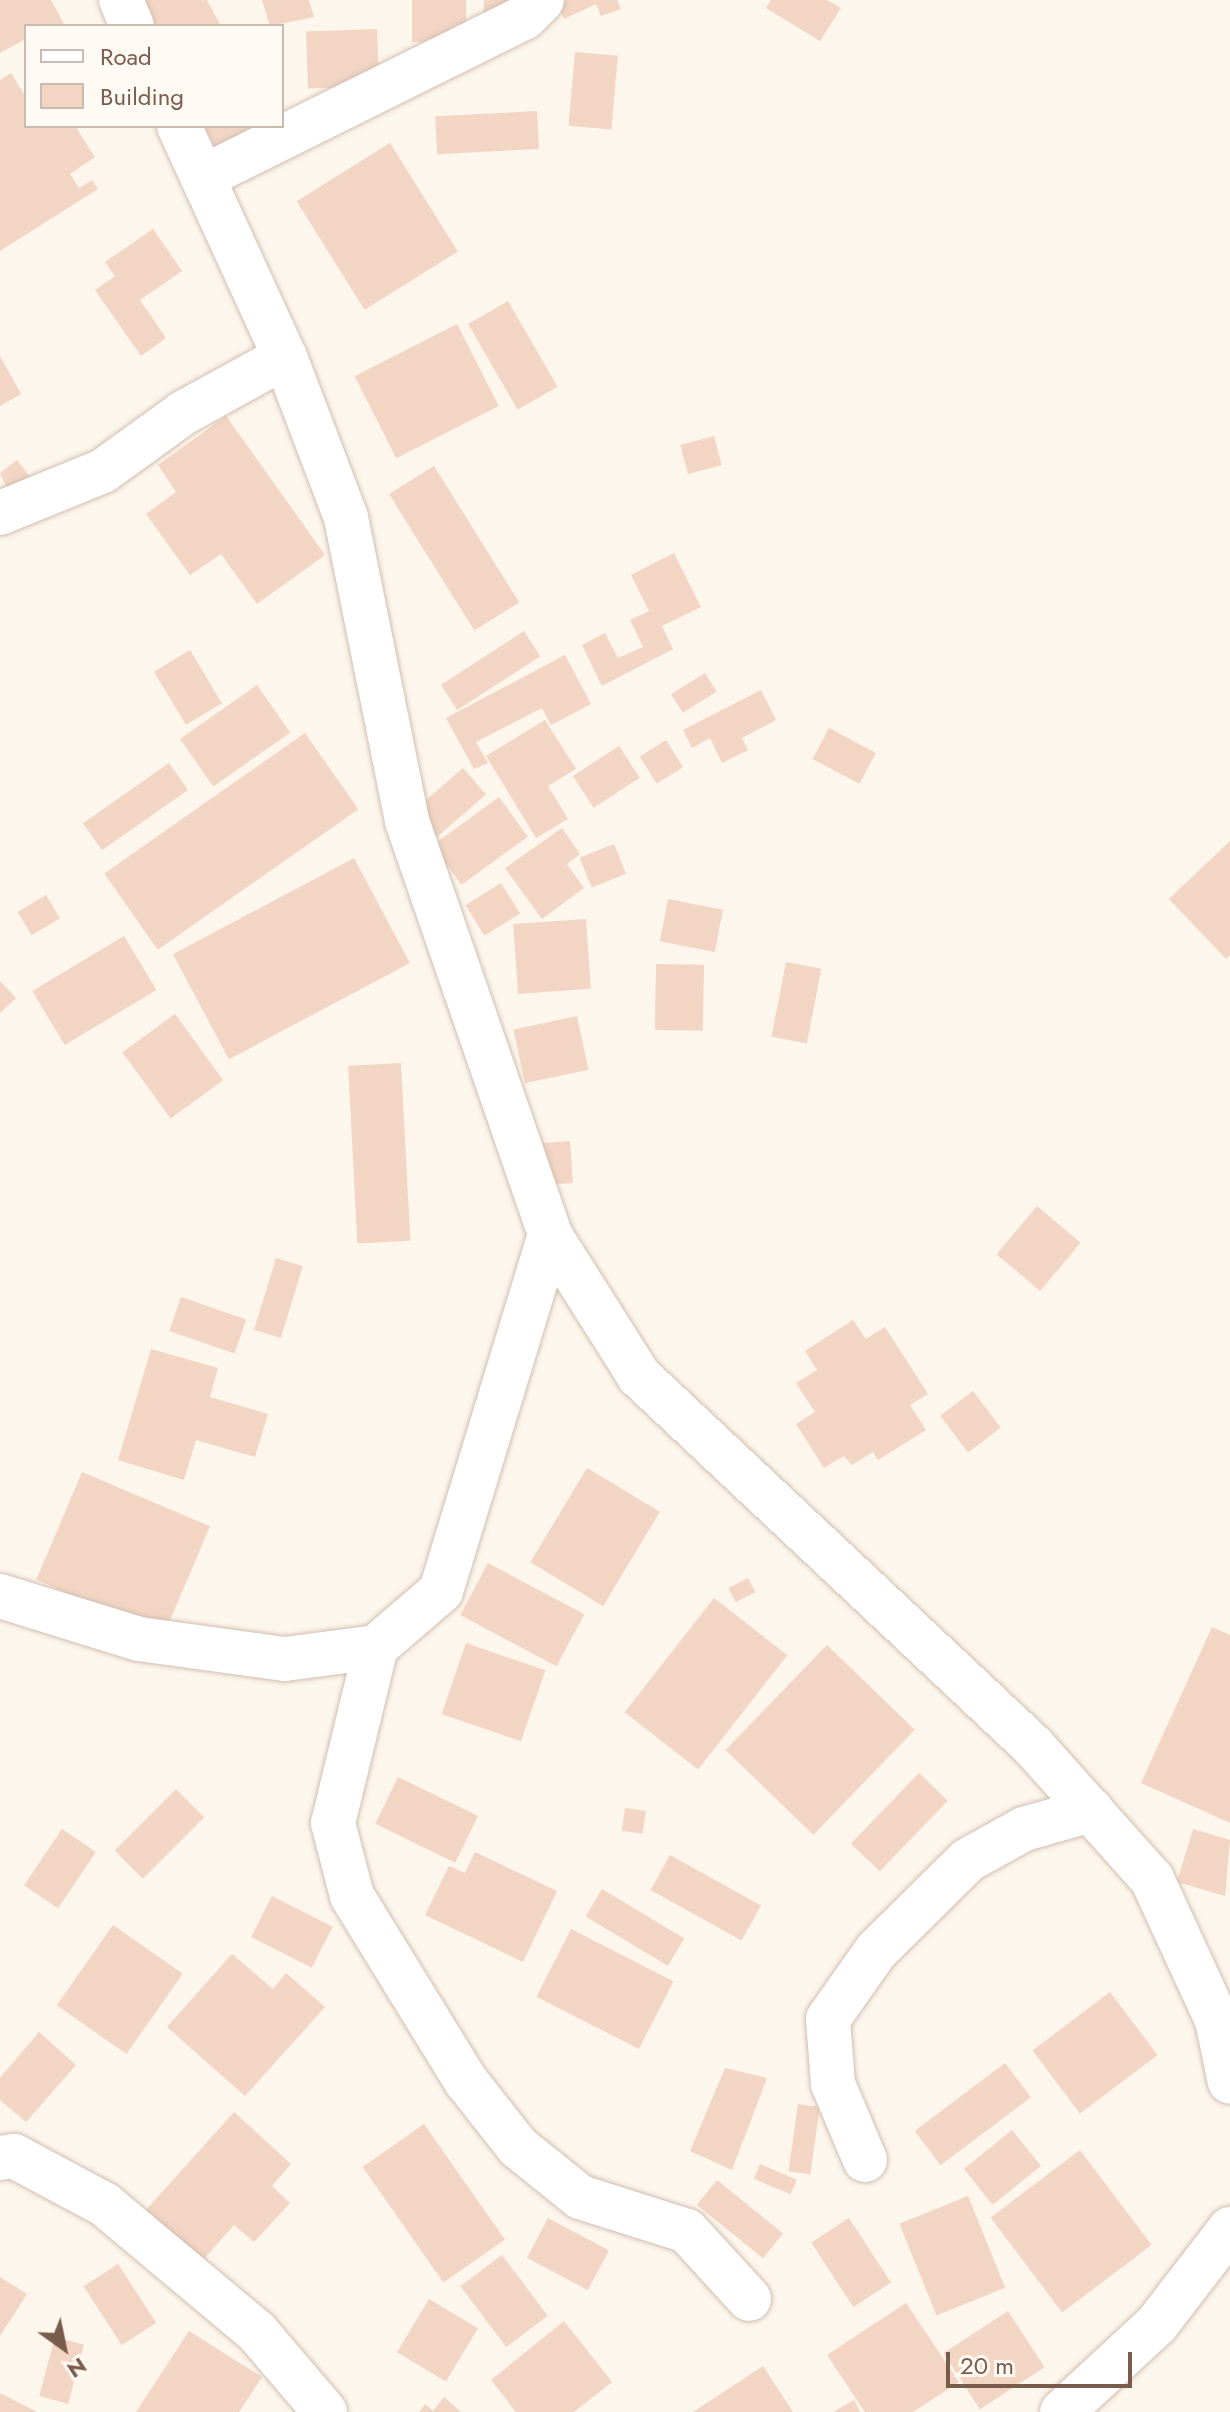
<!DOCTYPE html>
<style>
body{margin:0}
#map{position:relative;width:1230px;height:2412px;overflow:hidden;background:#fdf6ec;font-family:Jost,sans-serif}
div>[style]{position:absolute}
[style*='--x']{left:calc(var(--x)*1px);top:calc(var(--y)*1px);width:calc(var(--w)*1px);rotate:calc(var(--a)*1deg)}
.building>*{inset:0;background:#f3d5c3;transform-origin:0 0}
.roads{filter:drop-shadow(0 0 2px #d1beb0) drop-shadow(0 0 2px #d1beb0)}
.minor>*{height:44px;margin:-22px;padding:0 22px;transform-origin:22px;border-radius:22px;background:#fff}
span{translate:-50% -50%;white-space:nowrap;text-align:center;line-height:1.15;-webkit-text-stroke:8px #fffaf3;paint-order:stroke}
.legend{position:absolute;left:24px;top:24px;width:260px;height:104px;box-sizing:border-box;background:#fffaf3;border:2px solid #cabbb1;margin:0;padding:10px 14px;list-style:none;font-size:24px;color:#7a5c4d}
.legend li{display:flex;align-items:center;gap:16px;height:40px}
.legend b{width:40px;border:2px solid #cabbb1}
.north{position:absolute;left:24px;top:2308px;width:80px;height:80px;-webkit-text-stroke:6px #fffaf3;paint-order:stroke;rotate:147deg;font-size:22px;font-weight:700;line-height:32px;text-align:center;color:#7a5c4d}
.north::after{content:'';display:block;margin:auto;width:28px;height:36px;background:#7a5c4d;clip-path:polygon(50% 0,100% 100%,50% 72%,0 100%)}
.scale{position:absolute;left:946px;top:2352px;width:186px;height:36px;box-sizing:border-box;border:4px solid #7a5c4d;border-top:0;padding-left:10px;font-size:24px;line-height:28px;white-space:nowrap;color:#7a5c4d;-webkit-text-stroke:6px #fffaf3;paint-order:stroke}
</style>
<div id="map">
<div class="building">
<div style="clip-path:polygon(0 0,51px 0,65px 26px,26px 26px,26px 39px,0 53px)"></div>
<div style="clip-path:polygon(138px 0,207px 0,221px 26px,151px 26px)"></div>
<div style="clip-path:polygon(262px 0,309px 0,314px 17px,270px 26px)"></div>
<div style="left:412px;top:0;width:54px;height:42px"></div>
<div style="clip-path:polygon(484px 0,511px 0,483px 19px)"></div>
<div style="clip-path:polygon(567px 0,617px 0,621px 9px,601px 16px,596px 4px,564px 19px,558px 4px)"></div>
<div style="clip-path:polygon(771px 0,827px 0,841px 8px,820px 41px,766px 8px)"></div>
<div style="left:377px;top:29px;width:57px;height:71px;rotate:88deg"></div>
<div style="left:575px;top:52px;width:43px;height:74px;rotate:5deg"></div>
<div style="clip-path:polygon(11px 73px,26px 97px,26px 126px,75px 126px,95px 157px,70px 174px,79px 188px,92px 180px,98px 189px,0 251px,0 80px)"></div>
<div style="left:537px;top:111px;width:38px;height:102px;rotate:87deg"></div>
<div style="clip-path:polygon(204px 126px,278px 126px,220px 156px)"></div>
<div style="left:390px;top:143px;width:128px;height:110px;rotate:58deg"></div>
<div style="clip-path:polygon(153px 229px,182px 271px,140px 300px,166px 338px,141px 356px,95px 290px,115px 276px,105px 262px)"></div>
<div style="left:508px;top:301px;width:99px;height:46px;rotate:60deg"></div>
<div style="left:457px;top:324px;width:92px;height:115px;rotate:63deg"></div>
<div style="clip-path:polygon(0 356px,21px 394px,0 406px)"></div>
<div style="clip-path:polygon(226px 416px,325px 555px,257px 604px,221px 554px,190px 575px,146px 514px,176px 492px,158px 465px)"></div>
<div style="left:714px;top:436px;width:30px;height:35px;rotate:75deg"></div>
<div style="clip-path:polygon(17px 460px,38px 487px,15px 506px,0 473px)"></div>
<div style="left:434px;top:466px;width:161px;height:53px;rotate:58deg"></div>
<div style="clip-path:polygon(674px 553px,701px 607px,662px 626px,673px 649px,602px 686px,582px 645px,605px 633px,618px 658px,643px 647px,630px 620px,649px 611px,631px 575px)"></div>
<div style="left:524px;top:631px;width:30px;height:99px;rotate:57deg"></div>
<div style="left:190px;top:650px;width:62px;height:42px;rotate:59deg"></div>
<div style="clip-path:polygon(565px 655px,591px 704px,551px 725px,542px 708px,476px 742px,488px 763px,474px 769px,446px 718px)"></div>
<div style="left:705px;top:673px;width:22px;height:40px;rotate:58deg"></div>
<div style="left:257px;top:685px;width:58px;height:94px;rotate:55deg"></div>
<div style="clip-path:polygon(761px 690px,776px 720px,742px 738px,748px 750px,722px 763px,710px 738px,692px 748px,683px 730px)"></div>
<div style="clip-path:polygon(545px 720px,576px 769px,548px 786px,568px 819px,536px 838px,486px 756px)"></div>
<div style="left:829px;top:728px;width:53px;height:35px;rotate:28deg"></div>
<div style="left:305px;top:733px;width:93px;height:245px;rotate:55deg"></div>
<div style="left:666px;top:740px;width:32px;height:31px;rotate:58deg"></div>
<div style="left:619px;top:746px;width:38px;height:55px;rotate:57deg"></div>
<div style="left:169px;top:763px;width:33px;height:105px;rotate:55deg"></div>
<div style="left:463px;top:768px;width:35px;height:70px;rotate:49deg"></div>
<div style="left:499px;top:797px;width:49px;height:82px;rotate:54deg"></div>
<div style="clip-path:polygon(562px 828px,580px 854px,567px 864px,584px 888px,542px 919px,505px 868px)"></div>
<div style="clip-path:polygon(1230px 841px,1230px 955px,1226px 959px,1169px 899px)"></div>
<div style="left:614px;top:844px;width:32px;height:37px;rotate:68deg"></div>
<div style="left:354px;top:858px;width:119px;height:205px;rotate:62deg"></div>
<div style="left:501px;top:883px;width:36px;height:42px;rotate:58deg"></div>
<div style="left:46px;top:895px;width:27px;height:33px;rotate:59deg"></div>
<div style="left:668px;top:899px;width:56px;height:43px;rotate:11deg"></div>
<div style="left:586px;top:919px;width:70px;height:73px;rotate:86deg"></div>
<div style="left:124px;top:936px;width:63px;height:107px;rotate:59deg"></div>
<div style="left:786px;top:962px;width:36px;height:76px;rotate:11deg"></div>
<div style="left:656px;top:964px;width:48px;height:66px;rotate:1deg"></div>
<div style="clip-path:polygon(0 981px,16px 998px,0 1013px)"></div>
<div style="left:175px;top:1014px;width:82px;height:65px;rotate:54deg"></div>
<div style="left:577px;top:1016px;width:55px;height:65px;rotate:78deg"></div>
<div style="left:401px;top:1063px;width:178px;height:53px;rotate:87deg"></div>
<div style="left:570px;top:1141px;width:42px;height:27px;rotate:86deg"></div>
<div style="left:1037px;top:1206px;width:57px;height:63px;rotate:40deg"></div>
<div style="left:276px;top:1258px;width:28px;height:75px;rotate:17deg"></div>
<div style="left:181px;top:1297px;width:69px;height:36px;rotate:19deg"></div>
<div style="clip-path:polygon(853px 1320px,866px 1339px,885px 1327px,928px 1394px,910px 1405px,926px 1430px,878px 1460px,873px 1452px,852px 1465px,844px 1456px,824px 1468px,796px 1424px,815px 1412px,796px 1383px,817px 1370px,805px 1351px)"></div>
<div style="clip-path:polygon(151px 1349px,218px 1368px,210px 1397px,268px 1414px,255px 1457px,196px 1440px,184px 1480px,118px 1460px)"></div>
<div style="left:973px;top:1391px;width:46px;height:41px;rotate:53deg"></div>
<div style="left:587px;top:1468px;width:85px;height:110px;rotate:31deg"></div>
<div style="left:82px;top:1472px;width:139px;height:117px;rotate:23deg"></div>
<div style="left:488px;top:1563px;width:109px;height:59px;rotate:28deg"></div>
<div style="left:748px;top:1578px;width:16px;height:22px;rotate:63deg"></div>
<div style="left:714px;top:1598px;width:93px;height:145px;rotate:38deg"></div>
<div style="clip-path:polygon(1212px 1627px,1230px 1635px,1230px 1823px,1141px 1783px)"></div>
<div style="left:466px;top:1643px;width:84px;height:75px;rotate:19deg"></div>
<div style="left:827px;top:1645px;width:122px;height:146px;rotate:44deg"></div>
<div style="left:919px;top:1773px;width:40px;height:98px;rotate:44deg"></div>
<div style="left:398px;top:1777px;width:89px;height:52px;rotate:26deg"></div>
<div style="left:176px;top:1789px;width:40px;height:87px;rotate:45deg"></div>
<div style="left:625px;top:1808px;width:21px;height:23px;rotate:8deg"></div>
<div style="left:62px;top:1829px;width:41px;height:68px;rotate:34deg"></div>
<div style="clip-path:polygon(1193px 1829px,1230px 1840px,1225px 1896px,1177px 1882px)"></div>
<div style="clip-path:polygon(475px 1852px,557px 1891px,523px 1962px,425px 1915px,449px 1866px,465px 1873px)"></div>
<div style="left:670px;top:1855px;width:104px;height:40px;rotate:29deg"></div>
<div style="left:602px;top:1889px;width:96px;height:32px;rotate:31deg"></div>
<div style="left:272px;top:1896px;width:68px;height:46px;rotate:27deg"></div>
<div style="left:113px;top:1925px;width:85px;height:98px;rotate:35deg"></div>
<div style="left:571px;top:1929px;width:115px;height:76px;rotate:27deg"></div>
<div style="clip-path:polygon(232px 1954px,273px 1989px,286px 1973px,325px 2007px,245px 2096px,167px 2027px)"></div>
<div style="left:1110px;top:1992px;width:79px;height:97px;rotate:53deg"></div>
<div style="clip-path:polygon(39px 2032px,76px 2065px,26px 2122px,0 2100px,0 2078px)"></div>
<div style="left:1005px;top:2063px;width:43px;height:113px;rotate:53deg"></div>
<div style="clip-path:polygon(725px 2068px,767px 2078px,732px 2170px,690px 2151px)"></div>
<div style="left:798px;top:2104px;width:22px;height:68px;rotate:8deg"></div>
<div style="clip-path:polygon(234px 2112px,291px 2164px,272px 2186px,290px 2203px,254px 2242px,234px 2225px,203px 2260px,146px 2210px)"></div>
<div style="left:424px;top:2124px;width:141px;height:75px;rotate:55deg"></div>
<div style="left:1012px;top:2130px;width:46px;height:62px;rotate:51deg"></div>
<div style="left:1080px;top:2150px;width:119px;height:112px;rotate:53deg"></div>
<div style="left:760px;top:2164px;width:40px;height:16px;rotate:23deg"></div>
<div style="left:717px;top:2180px;width:85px;height:32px;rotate:39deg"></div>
<div style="left:968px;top:2196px;width:99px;height:74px;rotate:68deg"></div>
<div style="left:548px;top:2218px;width:69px;height:45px;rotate:28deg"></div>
<div style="left:849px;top:2218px;width:77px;height:45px;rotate:57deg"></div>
<div style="left:502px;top:2255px;width:76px;height:52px;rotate:53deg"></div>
<div style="left:118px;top:2264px;width:70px;height:41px;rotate:57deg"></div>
<div style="clip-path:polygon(0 2277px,27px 2294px,0 2336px)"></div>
<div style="left:429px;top:2299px;width:57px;height:62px;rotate:31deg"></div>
<div style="clip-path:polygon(906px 2303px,959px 2382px,913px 2412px,865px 2412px,827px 2355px)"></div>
<div style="left:1008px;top:2311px;width:67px;height:77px;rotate:57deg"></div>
<div style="clip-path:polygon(564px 2321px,612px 2382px,574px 2412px,516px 2412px,491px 2380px)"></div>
<div style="clip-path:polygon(189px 2331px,262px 2377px,239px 2412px,136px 2412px)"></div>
<div style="left:55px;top:2337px;width:30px;height:61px;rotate:15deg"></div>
<div style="clip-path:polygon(763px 2366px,793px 2412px,693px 2412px)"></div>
<div style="clip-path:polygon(0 2393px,37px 2412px,0 2412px)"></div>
<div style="clip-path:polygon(444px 2397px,461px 2412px,419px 2412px,425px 2404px,433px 2411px)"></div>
<div style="clip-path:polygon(854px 2400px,860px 2412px,833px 2412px)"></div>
</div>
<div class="roads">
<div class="minor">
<div style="--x:121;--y:0;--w:28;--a:67"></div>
<div style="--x:179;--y:126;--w:254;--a:65.4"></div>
<div style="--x:285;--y:357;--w:172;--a:69.2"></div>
<div style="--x:346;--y:518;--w:309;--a:78.6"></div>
<div style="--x:407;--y:821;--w:438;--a:70.9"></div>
<div style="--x:550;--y:1235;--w:167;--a:57.7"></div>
<div style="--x:639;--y:1376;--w:540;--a:43.2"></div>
<div style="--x:1033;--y:1746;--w:178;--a:48.2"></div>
<div style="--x:1152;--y:1879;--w:155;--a:65.3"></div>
<div style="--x:1217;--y:2020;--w:63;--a:78.2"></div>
<div style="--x:203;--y:177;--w:358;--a:-26.4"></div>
<div style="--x:524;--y:18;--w:25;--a:-45"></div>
<div style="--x:0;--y:513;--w:111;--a:-22.2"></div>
<div style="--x:103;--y:471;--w:99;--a:-35.9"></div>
<div style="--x:183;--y:413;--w:116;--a:-28.8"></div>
<div style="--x:0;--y:1596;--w:145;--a:17.2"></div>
<div style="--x:139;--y:1639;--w:147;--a:7.8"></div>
<div style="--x:285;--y:1659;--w:92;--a:-7.5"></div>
<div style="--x:376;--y:1647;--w:86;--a:-40.7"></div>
<div style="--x:441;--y:1591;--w:372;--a:-73"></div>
<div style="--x:376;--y:1647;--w:181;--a:103.7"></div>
<div style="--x:333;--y:1823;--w:75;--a:75.4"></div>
<div style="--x:352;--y:1896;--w:217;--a:58.4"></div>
<div style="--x:466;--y:2081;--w:84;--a:51.8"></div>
<div style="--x:518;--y:2147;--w:80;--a:38.9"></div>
<div style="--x:580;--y:2197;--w:112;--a:17.6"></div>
<div style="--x:687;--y:2231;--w:92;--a:47.6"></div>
<div style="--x:0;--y:2158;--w:14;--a:-8"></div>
<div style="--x:14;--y:2156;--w:102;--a:28.1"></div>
<div style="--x:104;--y:2204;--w:199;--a:39.9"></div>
<div style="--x:257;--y:2332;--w:105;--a:49.6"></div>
<div style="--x:865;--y:2160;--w:82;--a:-112.8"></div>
<div style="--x:833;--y:2084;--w:65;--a:-94.4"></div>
<div style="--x:828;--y:2019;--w:83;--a:-54.8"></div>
<div style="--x:876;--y:1951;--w:129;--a:-44.7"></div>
<div style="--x:968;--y:1860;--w:64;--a:-29"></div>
<div style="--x:1024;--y:1829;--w:70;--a:-15.8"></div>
<div style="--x:1062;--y:2412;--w:129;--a:-42.8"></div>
<div style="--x:1157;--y:2324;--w:120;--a:-52.5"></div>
</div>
</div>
<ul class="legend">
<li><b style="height:10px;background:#fff"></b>Road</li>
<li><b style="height:22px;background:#f3d5c3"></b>Building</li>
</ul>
<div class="north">N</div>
<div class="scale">20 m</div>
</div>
